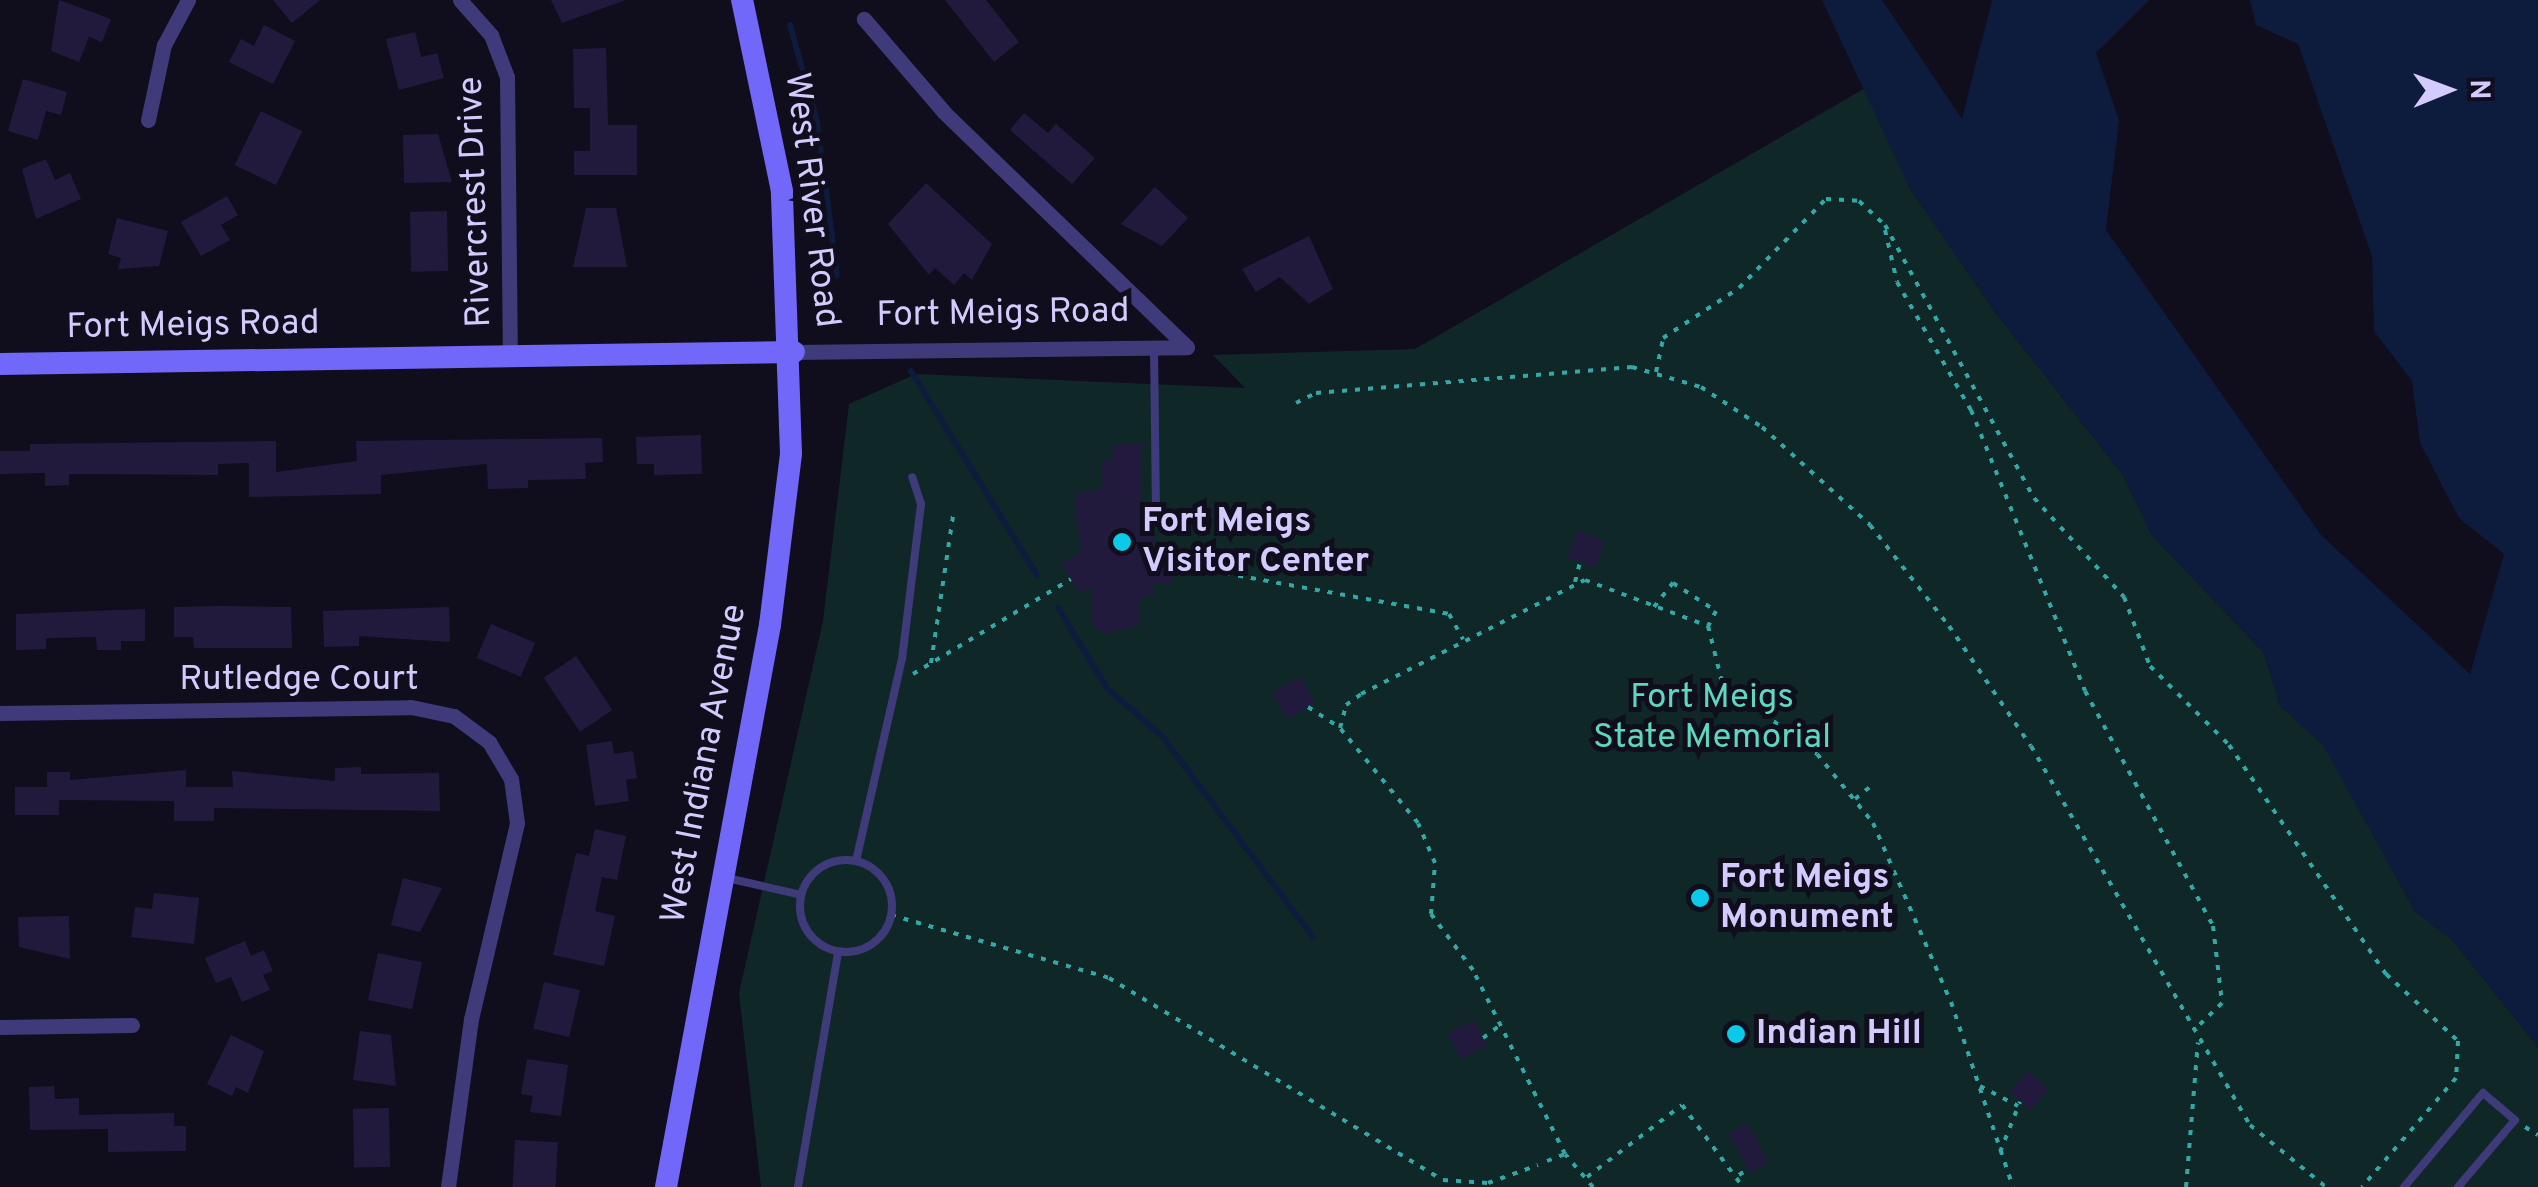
<!DOCTYPE html>
<style>
body{margin:0}
#map{position:relative;width:2538px;height:1187px;overflow:hidden;background:#100d1d;font-family:Overpass,sans-serif}
div>[style]{position:absolute}
[style*='--x']{left:calc(var(--x)*1px);top:calc(var(--y)*1px);width:calc(var(--w)*1px);rotate:calc(var(--a)*1deg)}
.green>*{inset:0;background:#102727}
.water>*{inset:0;background:#0d1c3c}
.stream>*{height:6px;margin:-3px;padding:0 3px;transform-origin:3px;border-radius:3px;background:#0d1c3c}
.building>*{inset:0;background:#221a3d;transform-origin:0 0}
.path>*{height:4px;margin-top:-2px;transform-origin:0;background:repeating-linear-gradient(90deg,#33a9a7 0 5px,transparent 0 13px)}
.lane>*{height:8px;margin:-4px;padding:0 4px;transform-origin:4px;border-radius:4px;background:#3f3a7a}
.lane>.ring{margin:-4px;padding:0;box-sizing:content-box;background:none;border:8px solid #3f3a7a;border-radius:50%}
.street>*{height:15px;margin:-7.5px;padding:0 7.5px;transform-origin:7.5px;border-radius:7.5px;background:#3f3a7a}
.secondary>*{height:22px;margin:-11px;padding:0 11px;transform-origin:11px;border-radius:11px;background:#7167f8}
.dots>*{width:28px;height:28px;translate:-50% -50%;box-sizing:border-box;border:5px solid #100d1d;border-radius:50%}
span{translate:-50% -50%;white-space:nowrap;text-align:center;line-height:1.15;-webkit-text-stroke:10px #100d1d;paint-order:stroke}
.street-label{font-size:35px;color:#d3cbfd}
.poi-label{font-size:35px;color:#d3cbfd;font-weight:700}
.left{translate:0 -50%;text-align:left}
.park-label{font-size:35px;color:#5cd8be}
.north{position:absolute;left:2398px;top:40px;width:100px;height:100px;-webkit-text-stroke:8px #100d1d;paint-order:stroke;rotate:89deg;font-size:28px;font-weight:700;line-height:40px;text-align:center;color:#d3cbfd}
.north::after{content:'';display:block;margin:auto;width:35px;height:45px;background:#d3cbfd;clip-path:polygon(50% 0,100% 100%,50% 72%,0 100%)}
</style>
<div id="map">
<div class="green">
<div style="clip-path:polygon(1867px 87px,1909px 187px,1995px 312px,2123px 475px,2151px 534px,2264px 653px,2280px 706px,2323px 744px,2415px 911px,2454px 942px,2538px 1047px,2538px 1187px,761px 1187px,739px 993px,823px 621px,849px 404px,916px 374px,1245px 388px,1213px 355px,1415px 349px)"></div>
</div>
<div class="water">
<div style="clip-path:polygon(1822px 0,1882px 0,1962px 119px,1992px 0,2149px 0,2096px 53px,2119px 120px,2106px 230px,2321px 535px,2470px 674px,2504px 554px,2459px 518px,2420px 443px,2412px 381px,2374px 331px,2372px 256px,2298px 44px,2256px 25px,2250px 0,2538px 0,2538px 1047px,2454px 942px,2415px 911px,2323px 745px,2280px 706px,2264px 653px,2151px 534px,2123px 475px,1995px 312px,1909px 187px)"></div>
</div>
<div class="stream">
<div style="--x:790;--y:25;--w:101;--a:74.4"></div>
<div style="--x:817;--y:122;--w:155;--a:82.6"></div>
<div style="--x:911;--y:371;--w:240;--a:58.3"></div>
<div style="--x:1058;--y:608;--w:94;--a:58.5"></div>
<div style="--x:1107;--y:688;--w:73;--a:41.1"></div>
<div style="--x:1162;--y:736;--w:251;--a:53.1"></div>
</div>
<div class="building">
<div style="clip-path:polygon(59px 0,111px 19px,102px 42px,89px 37px,79px 62px,51px 51px)"></div>
<div style="clip-path:polygon(273px 0,320px 0,292px 23px)"></div>
<div style="clip-path:polygon(551px 0,626px 0,562px 23px)"></div>
<div style="clip-path:polygon(945px 0,986px 0,1019px 42px,994px 62px)"></div>
<div style="clip-path:polygon(264px 25px,295px 41px,273px 84px,229px 62px,241px 39px,254px 46px)"></div>
<div style="clip-path:polygon(415px 32px,421px 57px,437px 53px,444px 78px,399px 90px,386px 39px)"></div>
<div style="clip-path:polygon(606px 48px,608px 125px,637px 125px,637px 175px,574px 175px,574px 151px,590px 151px,590px 108px,574px 108px,573px 49px)"></div>
<div style="clip-path:polygon(23px 79px,67px 92px,61px 115px,46px 111px,38px 140px,8px 131px)"></div>
<div style="left:261px;top:111px;width:46px;height:60px;rotate:26deg"></div>
<div style="clip-path:polygon(1024px 113px,1048px 133px,1056px 124px,1095px 158px,1072px 184px,1010px 130px)"></div>
<div style="clip-path:polygon(438px 134px,452px 182px,404px 183px,403px 135px)"></div>
<div style="clip-path:polygon(46px 159px,55px 180px,70px 173px,81px 199px,36px 219px,22px 169px)"></div>
<div style="clip-path:polygon(926px 183px,992px 244px,972px 280px,964px 273px,954px 285px,935px 268px,929px 275px,888px 224px)"></div>
<div style="clip-path:polygon(1155px 187px,1188px 218px,1162px 246px,1121px 224px)"></div>
<div style="clip-path:polygon(227px 196px,238px 215px,221px 225px,230px 240px,201px 256px,181px 222px)"></div>
<div style="clip-path:polygon(586px 208px,616px 208px,627px 267px,573px 267px)"></div>
<div style="left:447px;top:211px;width:60px;height:37px;rotate:89deg"></div>
<div style="clip-path:polygon(117px 218px,168px 231px,159px 266px,118px 269px,121px 258px,108px 254px)"></div>
<div style="clip-path:polygon(1309px 236px,1333px 289px,1309px 304px,1280px 277px,1256px 292px,1242px 269px)"></div>
<div style="clip-path:polygon(701px 435px,702px 474px,654px 475px,654px 464px,637px 464px,636px 437px)"></div>
<div style="clip-path:polygon(602px 438px,603px 462px,585px 463px,586px 479px,528px 480px,528px 488px,488px 489px,487px 464px,381px 475px,381px 494px,249px 497px,249px 463px,218px 464px,218px 475px,69px 474px,69px 485px,45px 486px,45px 473px,0 474px,0 451px,30px 451px,30px 444px,276px 441px,276px 472px,357px 461px,356px 441px)"></div>
<div style="clip-path:polygon(1113px 444px,1142px 444px,1140px 524px,1153px 528px,1153px 547px,1172px 547px,1174px 573px,1172px 583px,1154px 583px,1154px 596px,1140px 597px,1139px 625px,1104px 634px,1092px 625px,1092px 586px,1080px 594px,1061px 563px,1081px 551px,1074px 502px,1081px 491px,1101px 490px,1101px 460px,1112px 460px)"></div>
<div style="left:1577px;top:530px;width:30px;height:29px;rotate:20deg"></div>
<div style="clip-path:polygon(221px 606px,291px 607px,292px 648px,194px 648px,193px 637px,174px 637px,174px 607px)"></div>
<div style="clip-path:polygon(449px 607px,450px 642px,359px 636px,359px 646px,324px 647px,323px 611px)"></div>
<div style="clip-path:polygon(145px 609px,145px 641px,121px 641px,121px 650px,97px 650px,96px 637px,46px 638px,46px 649px,16px 650px,16px 614px)"></div>
<div style="left:491px;top:624px;width:48px;height:37px;rotate:23deg"></div>
<div style="left:576px;top:656px;width:65px;height:39px;rotate:56deg"></div>
<div style="left:1301px;top:677px;width:30px;height:32px;rotate:62deg"></div>
<div style="clip-path:polygon(612px 741px,614px 754px,633px 751px,637px 778px,626px 780px,629px 801px,595px 806px,586px 745px)"></div>
<div style="clip-path:polygon(361px 767px,361px 774px,439px 773px,440px 811px,214px 808px,214px 821px,174px 821px,174px 801px,59px 800px,59px 815px,15px 815px,15px 787px,47px 787px,47px 772px,70px 772px,70px 780px,186px 770px,186px 787px,233px 787px,232px 771px,335px 781px,335px 768px)"></div>
<div style="clip-path:polygon(595px 829px,626px 836px,617px 880px,602px 877px,595px 911px,615px 916px,604px 966px,553px 955px,576px 853px,589px 856px)"></div>
<div style="clip-path:polygon(403px 878px,442px 888px,420px 932px,391px 925px)"></div>
<div style="clip-path:polygon(154px 893px,199px 898px,194px 944px,131px 937px,135px 907px,152px 909px)"></div>
<div style="clip-path:polygon(69px 916px,70px 959px,19px 947px,18px 917px)"></div>
<div style="clip-path:polygon(245px 941px,251px 956px,264px 950px,273px 971px,263px 975px,270px 990px,242px 1002px,231px 977px,216px 983px,205px 958px)"></div>
<div style="left:378px;top:953px;width:45px;height:48px;rotate:12deg"></div>
<div style="left:544px;top:982px;width:37px;height:48px;rotate:13deg"></div>
<div style="left:1474px;top:1020px;width:29px;height:30px;rotate:63deg"></div>
<div style="clip-path:polygon(360px 1031px,391px 1035px,396px 1086px,353px 1080px)"></div>
<div style="clip-path:polygon(231px 1035px,264px 1051px,248px 1093px,236px 1087px,232px 1096px,207px 1084px)"></div>
<div style="clip-path:polygon(527px 1059px,568px 1065px,561px 1116px,530px 1112px,533px 1096px,521px 1094px)"></div>
<div style="left:2028px;top:1071px;width:28px;height:28px;rotate:42deg"></div>
<div style="clip-path:polygon(54px 1086px,55px 1099px,79px 1098px,79px 1115px,174px 1113px,174px 1126px,186px 1126px,186px 1151px,108px 1152px,108px 1129px,30px 1130px,29px 1087px)"></div>
<div style="left:389px;top:1108px;width:59px;height:36px;rotate:89deg"></div>
<div style="left:1747px;top:1123px;width:45px;height:21px;rotate:61deg"></div>
<div style="left:515px;top:1140px;width:43px;height:47px;rotate:3deg"></div>
</div>
<div class="path">
<div style="--x:1885;--y:230;--w:53;--a:77"></div>
<div style="--x:1897;--y:282;--w:148;--a:60"></div>
<div style="--x:1971;--y:410;--w:303;--a:67.9"></div>
<div style="--x:2085;--y:691;--w:268;--a:61.4"></div>
<div style="--x:2213;--y:926;--w:78;--a:83.3"></div>
<div style="--x:2222;--y:1003;--w:40;--a:136"></div>
<div style="--x:1656;--y:372;--w:35;--a:-78"></div>
<div style="--x:1663;--y:338;--w:91;--a:-33.3"></div>
<div style="--x:1739;--y:288;--w:124;--a:-45.7"></div>
<div style="--x:1826;--y:199;--w:33;--a:3"></div>
<div style="--x:1859;--y:201;--w:35;--a:43"></div>
<div style="--x:1885;--y:225;--w:311;--a:61.4"></div>
<div style="--x:2034;--y:498;--w:134;--a:47.7"></div>
<div style="--x:2124;--y:597;--w:74;--a:69.4"></div>
<div style="--x:2150;--y:666;--w:112;--a:45"></div>
<div style="--x:2229;--y:745;--w:278;--a:55.6"></div>
<div style="--x:2386;--y:974;--w:98;--a:42.9"></div>
<div style="--x:2458;--y:1041;--w:37;--a:93"></div>
<div style="--x:2456;--y:1078;--w:144;--a:130.8"></div>
<div style="--x:1296;--y:403;--w:22;--a:-27"></div>
<div style="--x:1316;--y:393;--w:317;--a:-4.7"></div>
<div style="--x:1632;--y:367;--w:72;--a:16.2"></div>
<div style="--x:1701;--y:387;--w:73;--a:33.3"></div>
<div style="--x:1762;--y:427;--w:146;--a:42.2"></div>
<div style="--x:1870;--y:525;--w:128;--a:52"></div>
<div style="--x:1949;--y:626;--w:145;--a:55.7"></div>
<div style="--x:2031;--y:746;--w:438;--a:60"></div>
<div style="--x:2250;--y:1125;--w:98;--a:39.2"></div>
<div style="--x:1174;--y:564;--w:280;--a:10.3"></div>
<div style="--x:1449;--y:614;--w:29;--a:61"></div>
<div style="--x:1575;--y:582;--w:21;--a:-76"></div>
<div style="--x:1654;--y:607;--w:31;--a:-52"></div>
<div style="--x:1673;--y:583;--w:51;--a:33.1"></div>
<div style="--x:1716;--y:611;--w:17;--a:118"></div>
<div style="--x:931;--y:663;--w:155;--a:-81.5"></div>
<div style="--x:913;--y:674;--w:184;--a:-31"></div>
<div style="--x:1308;--y:707;--w:38;--a:33"></div>
<div style="--x:1855;--y:799;--w:21;--a:-39"></div>
<div style="--x:891;--y:915;--w:227;--a:16.1"></div>
<div style="--x:1109;--y:978;--w:390;--a:31.2"></div>
<div style="--x:1443;--y:1180;--w:45;--a:3.8"></div>
<div style="--x:1488;--y:1183;--w:53;--a:-19.8"></div>
<div style="--x:1483;--y:1038;--w:26;--a:-37"></div>
<div style="--x:1980;--y:1086;--w:43;--a:27.8"></div>
<div style="--x:2525;--y:1127;--w:15;--a:32"></div>
<div style="--x:2000;--y:1152;--w:54;--a:-68.2"></div>
<div style="--x:1547;--y:1161;--w:19;--a:-21"></div>
<div style="--x:1739;--y:1175;--w:11;--a:-34"></div>
<div style="--x:1587;--y:1177;--w:119;--a:-37.2"></div>
<div style="--x:1682;--y:1105;--w:102;--a:53.4"></div>
<div style="--x:1593;--y:1187;--w:43;--a:-130.3"></div>
<div style="--x:1565;--y:1154;--w:206;--a:-116.6"></div>
<div style="--x:1473;--y:970;--w:70;--a:-126.9"></div>
<div style="--x:1431;--y:914;--w:51;--a:-85.5"></div>
<div style="--x:1435;--y:863;--w:43;--a:-113"></div>
<div style="--x:1418;--y:823;--w:123;--a:-129.4"></div>
<div style="--x:1340;--y:728;--w:24;--a:-75"></div>
<div style="--x:1346;--y:705;--w:19;--a:-36"></div>
<div style="--x:1361;--y:694;--w:251;--a:-27"></div>
<div style="--x:1585;--y:580;--w:131;--a:20.5"></div>
<div style="--x:1708;--y:626;--w:58;--a:76"></div>
<div style="--x:1722;--y:682;--w:119;--a:37.2"></div>
<div style="--x:1817;--y:754;--w:89;--a:50.9"></div>
<div style="--x:1873;--y:823;--w:195;--a:66.5"></div>
<div style="--x:1951;--y:1002;--w:195;--a:71.5"></div>
<div style="--x:2186;--y:1187;--w:145;--a:-85.3"></div>
</div>
<div class="lane">
<div style="--x:1154;--y:348;--w:173;--a:89.3"></div>
<div class="ring" style="left:800px;top:860px;width:84px;height:84px"></div>
<div style="--x:856;--y:861;--w:207;--a:-77.2"></div>
<div style="--x:902;--y:659;--w:156;--a:-83"></div>
<div style="--x:921;--y:504;--w:28;--a:-108"></div>
<div style="--x:727;--y:878;--w:76;--a:12.9"></div>
<div style="--x:798;--y:1187;--w:238;--a:-80.3"></div>
<div style="--x:2404;--y:1187;--w:123;--a:-50"></div>
<div style="--x:2483;--y:1093;--w:42;--a:40.2"></div>
<div style="--x:2515;--y:1120;--w:88;--a:130.4"></div>
</div>
<div class="street">
<div style="--x:460;--y:0;--w:47;--a:48.5"></div>
<div style="--x:491;--y:35;--w:45;--a:69.1"></div>
<div style="--x:507;--y:77;--w:280;--a:89.4"></div>
<div style="--x:148;--y:120;--w:77;--a:-78"></div>
<div style="--x:164;--y:45;--w:51;--a:-61.9"></div>
<div style="--x:794;--y:352;--w:393;--a:-0.7"></div>
<div style="--x:1187;--y:347;--w:338;--a:-136"></div>
<div style="--x:944;--y:112;--w:123;--a:-130.7"></div>
<div style="--x:0;--y:713;--w:411;--a:-0.8"></div>
<div style="--x:411;--y:707;--w:44;--a:11.8"></div>
<div style="--x:454;--y:716;--w:44;--a:36.6"></div>
<div style="--x:489;--y:742;--w:43;--a:59.3"></div>
<div style="--x:511;--y:779;--w:44;--a:82.2"></div>
<div style="--x:517;--y:823;--w:201;--a:103.2"></div>
<div style="--x:471;--y:1019;--w:170;--a:97.8"></div>
<div style="--x:0;--y:1027;--w:132;--a:-0.9"></div>
</div>
<div class="secondary">
<div style="--x:0;--y:364;--w:794;--a:-0.87"></div>
<div style="--x:666;--y:1187;--w:572;--a:-79.52"></div>
<div style="--x:770;--y:625;--w:172;--a:-83"></div>
<div style="--x:791;--y:454;--w:263;--a:-92"></div>
<div style="--x:782;--y:191;--w:195;--a:-101.8"></div>
</div>
<div class="dots">
<div style="left:1122px;top:542px;background:#0bc9e9"></div>
<div style="left:1700px;top:898px;background:#0bc9e9"></div>
<div style="left:1736px;top:1034px;background:#0bc9e9"></div>
</div>
<div class="street-label">
<span style="left:811px;top:200px;rotate:83deg">West River Road</span>
<span style="left:476px;top:202px;rotate:-92deg">Rivercrest Drive</span>
<span style="left:1003px;top:314px;rotate:-1deg">Fort Meigs Road</span>
<span style="left:193px;top:326px;rotate:-1deg">Fort Meigs Road</span>
<span style="left:299px;top:680px">Rutledge Court</span>
<span style="left:705px;top:764px;rotate:-79deg">West Indiana Avenue</span>
</div>
<div class="poi-label">
<span class="left" style="left:1142px;top:542px">Fort Meigs<br>Visitor Center</span>
<span class="left" style="left:1720px;top:898px">Fort Meigs<br>Monument</span>
<span class="left" style="left:1756px;top:1034px">Indian Hill</span>
</div>
<div class="park-label">
<span style="left:1712px;top:718px">Fort Meigs<br>State Memorial</span>
</div>
<div class="north">N</div>
</div>
